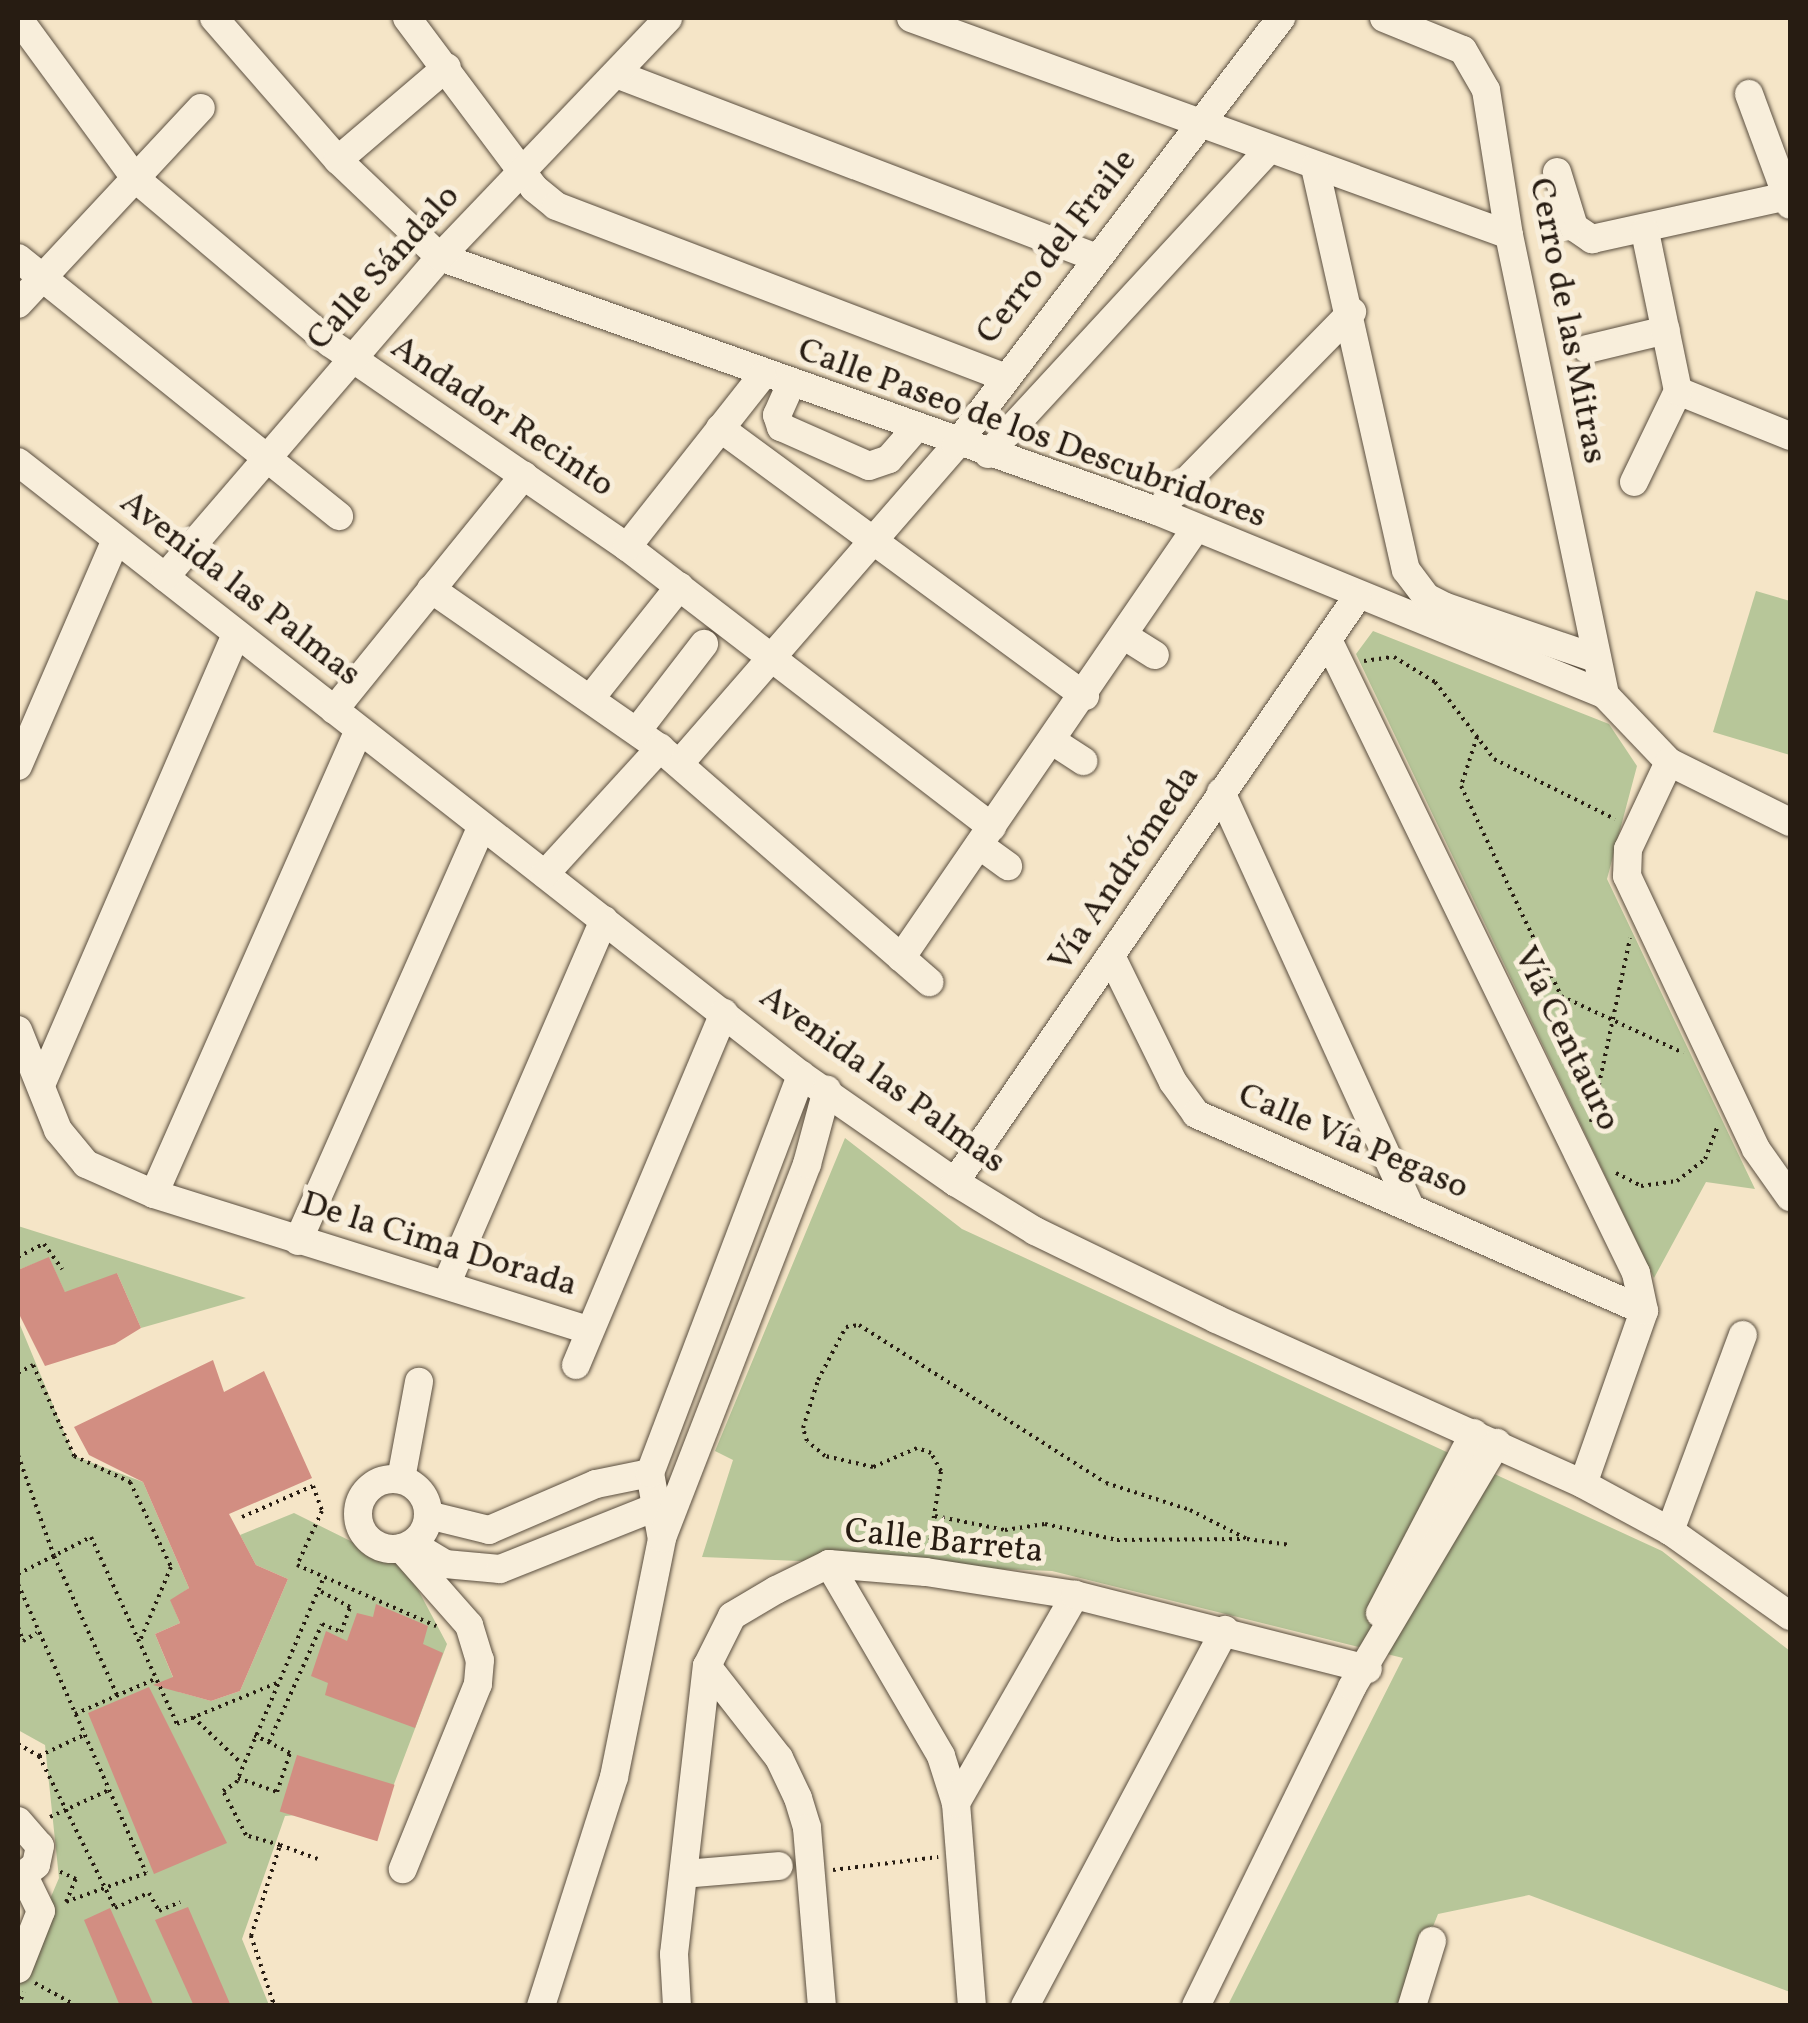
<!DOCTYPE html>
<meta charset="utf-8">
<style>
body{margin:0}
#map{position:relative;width:1808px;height:2023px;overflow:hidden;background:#f5e5c7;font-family:Vollkorn,serif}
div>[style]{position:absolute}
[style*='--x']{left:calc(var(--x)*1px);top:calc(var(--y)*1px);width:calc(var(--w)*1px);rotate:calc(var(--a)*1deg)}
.green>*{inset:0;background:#b7c699}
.building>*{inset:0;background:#d28e82;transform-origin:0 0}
.path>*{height:4px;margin-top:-2px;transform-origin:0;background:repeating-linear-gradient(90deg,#271c12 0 2.5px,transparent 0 7.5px)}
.roads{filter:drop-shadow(0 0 2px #5a4e3f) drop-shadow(0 0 2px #5a4e3f)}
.minor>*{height:28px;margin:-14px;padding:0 14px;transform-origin:14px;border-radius:14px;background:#f8eedb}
.minor>.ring{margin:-14px;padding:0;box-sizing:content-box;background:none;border:28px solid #f8eedb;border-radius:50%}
span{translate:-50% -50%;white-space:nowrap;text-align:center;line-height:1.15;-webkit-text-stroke:10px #f8eedb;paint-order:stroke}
.street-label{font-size:35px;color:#271c12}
.frame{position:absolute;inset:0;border:20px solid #271c12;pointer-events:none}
</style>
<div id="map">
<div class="green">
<div style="clip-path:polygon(1756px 591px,1790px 601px,1790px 755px,1713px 732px)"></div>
<div style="clip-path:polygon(1373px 631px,1609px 724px,1637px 766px,1607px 879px,1755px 1189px,1706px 1182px,1654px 1278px,1356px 654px)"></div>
<div style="clip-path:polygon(845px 1138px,962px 1229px,1662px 1551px,1790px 1651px,1790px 1992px,1529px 1895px,1438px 1914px,1402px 2005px,1228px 2005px,1403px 1658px,1052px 1571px,702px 1557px,733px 1460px,715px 1451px)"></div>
<div style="clip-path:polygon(18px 1226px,246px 1298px,141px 1328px,117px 1273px,85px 1336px,49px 1258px,18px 1270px)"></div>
<div style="clip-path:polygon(18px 1320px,74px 1456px,143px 1482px,189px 1588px,171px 1601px,180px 1623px,155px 1634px,179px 1692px,211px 1701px,240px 1691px,288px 1579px,256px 1565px,240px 1535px,294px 1513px,407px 1569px,447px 1644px,374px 1837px,307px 1814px,285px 1816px,242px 1939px,269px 2005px,18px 2005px,18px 1974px,59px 1878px,45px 1745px,18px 1730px)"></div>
</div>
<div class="building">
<div style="clip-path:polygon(49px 1257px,65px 1292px,117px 1273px,141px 1328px,115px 1344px,45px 1366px,18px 1312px,18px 1270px)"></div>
<div style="clip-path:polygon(213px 1360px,224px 1392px,264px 1371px,312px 1478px,229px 1514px,256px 1565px,288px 1579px,240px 1691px,211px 1701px,153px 1685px,173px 1677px,155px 1634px,180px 1623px,170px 1600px,189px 1588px,143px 1482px,89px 1455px,74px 1427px)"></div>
<div style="clip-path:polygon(376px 1604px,428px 1626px,423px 1644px,443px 1653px,415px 1728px,325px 1695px,328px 1683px,311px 1676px,326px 1631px,347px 1641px,357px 1613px,373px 1617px)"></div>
<div style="clip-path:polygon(149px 1687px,227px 1843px,154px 1874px,88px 1713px)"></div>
<div style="left:297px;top:1755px;width:102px;height:59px;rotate:17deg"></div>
<div style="clip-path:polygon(188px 1907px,231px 2006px,194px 2006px,155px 1920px)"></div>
<div style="clip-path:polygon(110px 1908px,154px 2006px,120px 2006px,84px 1920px)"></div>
</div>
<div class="path">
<div style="--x:1364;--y:661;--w:30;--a:-8"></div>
<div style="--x:1394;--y:657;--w:48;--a:31.4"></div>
<div style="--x:1435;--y:682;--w:97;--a:52.5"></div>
<div style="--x:1494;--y:759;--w:135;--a:26.4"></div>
<div style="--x:1477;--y:737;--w:52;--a:108.1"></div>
<div style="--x:1461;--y:786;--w:233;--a:64.5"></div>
<div style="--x:1561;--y:996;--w:135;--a:25"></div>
<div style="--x:1591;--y:1122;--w:188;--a:-78"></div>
<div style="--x:1616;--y:1173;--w:28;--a:27"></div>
<div style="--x:1641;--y:1186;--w:36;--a:-8"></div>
<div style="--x:1677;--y:1181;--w:36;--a:-38"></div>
<div style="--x:1705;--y:1159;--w:34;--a:-69"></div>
<div style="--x:18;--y:1257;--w:29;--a:-27"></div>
<div style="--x:44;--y:1244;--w:31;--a:54"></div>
<div style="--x:18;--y:1373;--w:17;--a:-28"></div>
<div style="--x:33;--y:1365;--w:100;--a:65.7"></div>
<div style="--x:74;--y:1456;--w:62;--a:24.9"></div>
<div style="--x:130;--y:1482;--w:94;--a:64.2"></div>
<div style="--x:171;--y:1567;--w:82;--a:112.8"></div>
<div style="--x:18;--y:1455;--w:107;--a:70.4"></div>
<div style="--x:54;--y:1556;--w:153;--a:65.6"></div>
<div style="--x:935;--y:1516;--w:71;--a:11.3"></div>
<div style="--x:1005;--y:1530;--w:40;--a:-8.5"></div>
<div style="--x:1045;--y:1524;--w:74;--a:12.5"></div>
<div style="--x:1117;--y:1540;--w:125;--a:-0.5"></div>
<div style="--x:242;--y:1517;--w:77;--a:-23.6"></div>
<div style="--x:313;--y:1486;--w:27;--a:70"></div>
<div style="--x:322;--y:1511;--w:60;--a:114.8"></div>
<div style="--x:297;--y:1565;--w:152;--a:23.7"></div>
<div style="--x:929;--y:1548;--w:78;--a:-81.1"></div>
<div style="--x:941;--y:1471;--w:21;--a:-119"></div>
<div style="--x:931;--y:1453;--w:15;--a:-160"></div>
<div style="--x:917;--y:1448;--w:48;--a:156.6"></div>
<div style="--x:873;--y:1467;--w:49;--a:-167.1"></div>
<div style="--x:825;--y:1456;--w:23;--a:-140"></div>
<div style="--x:807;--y:1441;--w:14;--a:-107"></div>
<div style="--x:803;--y:1428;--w:50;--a:-72.6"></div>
<div style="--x:818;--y:1380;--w:60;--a:-62.2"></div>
<div style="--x:846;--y:1327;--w:13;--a:-9"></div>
<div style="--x:859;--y:1325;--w:293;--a:32.6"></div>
<div style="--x:1106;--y:1483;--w:88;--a:17.8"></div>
<div style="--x:1190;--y:1510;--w:64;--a:27"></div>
<div style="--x:1247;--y:1539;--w:44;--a:7.8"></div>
<div style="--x:18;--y:1574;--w:82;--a:-26.9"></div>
<div style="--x:91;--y:1537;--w:206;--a:65.3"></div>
<div style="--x:177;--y:1724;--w:108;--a:-22.3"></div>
<div style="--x:18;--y:1584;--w:316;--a:66.1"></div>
<div style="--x:146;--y:1873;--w:85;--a:160.1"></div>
<div style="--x:66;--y:1902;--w:25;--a:-67"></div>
<div style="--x:76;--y:1879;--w:19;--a:-155"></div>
<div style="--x:18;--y:1627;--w:15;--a:70"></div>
<div style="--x:23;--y:1641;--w:16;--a:-30"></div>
<div style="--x:75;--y:1714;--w:87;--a:-23.6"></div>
<div style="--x:193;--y:1717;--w:65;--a:43.8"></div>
<div style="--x:269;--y:1742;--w:129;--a:-65.8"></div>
<div style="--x:322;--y:1624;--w:21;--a:23"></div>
<div style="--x:341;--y:1632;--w:27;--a:-70"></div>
<div style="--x:350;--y:1607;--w:34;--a:-152"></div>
<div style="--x:18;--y:1744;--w:24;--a:30"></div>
<div style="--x:39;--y:1756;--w:50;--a:-25"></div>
<div style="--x:39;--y:1756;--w:170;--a:63.4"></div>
<div style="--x:115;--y:1908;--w:37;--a:-24"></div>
<div style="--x:149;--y:1893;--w:21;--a:61"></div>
<div style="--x:159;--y:1911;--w:23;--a:-23"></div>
<div style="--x:238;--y:1778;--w:41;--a:19.7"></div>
<div style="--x:277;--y:1792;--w:41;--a:-71.6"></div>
<div style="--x:290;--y:1753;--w:40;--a:-153.4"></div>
<div style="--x:50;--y:1817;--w:65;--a:-24.6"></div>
<div style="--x:280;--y:1845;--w:40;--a:20.2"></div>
<div style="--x:833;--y:1870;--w:106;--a:-7.1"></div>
<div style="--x:35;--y:1983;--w:48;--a:28.7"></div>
<div style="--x:18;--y:2006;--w:15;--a:-67"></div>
<div style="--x:106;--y:2006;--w:5;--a:-68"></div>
<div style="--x:281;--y:2006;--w:9;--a:-153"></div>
<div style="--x:273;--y:2002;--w:70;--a:-108.4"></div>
<div style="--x:251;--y:1936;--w:96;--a:-72.3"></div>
<div style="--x:280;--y:1845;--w:35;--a:-164"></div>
<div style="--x:246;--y:1835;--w:50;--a:-117.6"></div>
<div style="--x:223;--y:1791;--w:15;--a:-32"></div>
<div style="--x:236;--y:1783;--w:224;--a:-66.9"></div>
</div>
<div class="roads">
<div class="minor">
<div style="--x:18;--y:18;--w:200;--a:53.8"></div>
<div style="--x:136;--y:179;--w:254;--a:40.2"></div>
<div style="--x:330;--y:343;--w:360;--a:34.5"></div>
<div style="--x:627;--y:547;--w:460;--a:37.5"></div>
<div style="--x:214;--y:18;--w:189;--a:48.9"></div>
<div style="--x:338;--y:160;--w:141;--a:43.6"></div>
<div style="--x:440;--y:257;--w:761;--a:19.51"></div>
<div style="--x:1157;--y:511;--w:484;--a:22.3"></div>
<div style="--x:1605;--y:695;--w:93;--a:46.3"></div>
<div style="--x:1669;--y:762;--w:135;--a:26.4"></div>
<div style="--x:407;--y:18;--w:212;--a:53.2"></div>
<div style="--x:534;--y:188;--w:28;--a:39"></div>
<div style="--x:556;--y:206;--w:480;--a:20.9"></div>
<div style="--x:911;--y:18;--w:636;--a:19.94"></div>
<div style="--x:1384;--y:18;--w:85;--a:22.1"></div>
<div style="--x:1463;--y:50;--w:46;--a:60.1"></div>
<div style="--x:1486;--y:90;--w:147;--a:81"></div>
<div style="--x:1509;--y:235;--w:470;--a:78.2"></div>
<div style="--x:616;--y:74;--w:515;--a:20.93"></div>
<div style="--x:1749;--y:94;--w:118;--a:69.7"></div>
<div style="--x:338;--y:160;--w:143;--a:-40.5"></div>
<div style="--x:1315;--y:167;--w:413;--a:77.3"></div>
<div style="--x:1406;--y:570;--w:34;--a:53"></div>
<div style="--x:1426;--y:597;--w:22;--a:27"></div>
<div style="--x:1446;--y:607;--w:157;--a:18.9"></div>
<div style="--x:1557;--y:172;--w:58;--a:72.8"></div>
<div style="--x:1574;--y:227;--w:22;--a:34"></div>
<div style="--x:1592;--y:239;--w:200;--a:-12.4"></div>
<div style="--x:18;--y:258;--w:412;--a:38.8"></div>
<div style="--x:18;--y:304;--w:268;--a:-47"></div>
<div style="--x:1587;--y:349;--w:81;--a:-13.5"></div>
<div style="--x:790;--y:386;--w:32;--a:114"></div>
<div style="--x:777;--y:415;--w:13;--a:72"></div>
<div style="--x:781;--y:427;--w:96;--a:23.9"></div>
<div style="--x:869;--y:466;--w:21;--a:-19"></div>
<div style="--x:889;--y:459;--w:38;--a:-49"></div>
<div style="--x:1678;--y:391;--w:121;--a:21.9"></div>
<div style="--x:720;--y:428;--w:453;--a:36.3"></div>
<div style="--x:988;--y:454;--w:415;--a:-47.3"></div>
<div style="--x:18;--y:462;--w:994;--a:38.06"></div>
<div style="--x:801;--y:1075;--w:188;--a:34.8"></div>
<div style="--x:955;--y:1182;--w:94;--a:31.5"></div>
<div style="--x:1035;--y:1231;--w:201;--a:25.9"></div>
<div style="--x:1216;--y:1319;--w:402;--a:24.2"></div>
<div style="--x:1583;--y:1484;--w:99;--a:28.4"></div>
<div style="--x:1670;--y:1531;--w:147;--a:35.3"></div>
<div style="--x:1634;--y:482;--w:101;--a:-64.2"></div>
<div style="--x:1678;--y:391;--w:163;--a:-101.7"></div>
<div style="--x:1157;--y:511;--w:279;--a:-45.6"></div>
<div style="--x:627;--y:547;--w:218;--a:-51.7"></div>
<div style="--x:165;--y:577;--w:422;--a:-49.3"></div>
<div style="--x:440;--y:257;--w:330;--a:-46.3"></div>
<div style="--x:431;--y:589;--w:279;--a:34.8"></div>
<div style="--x:660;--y:748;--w:357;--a:41"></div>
<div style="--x:1126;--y:637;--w:34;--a:32"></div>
<div style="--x:1328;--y:640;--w:704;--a:64.05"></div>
<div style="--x:1636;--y:1273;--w:39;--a:78"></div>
<div style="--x:1644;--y:1311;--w:183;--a:109.4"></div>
<div style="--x:590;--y:699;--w:144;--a:-51.5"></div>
<div style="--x:334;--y:710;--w:302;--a:-51"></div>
<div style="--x:637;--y:731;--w:110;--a:-52.4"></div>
<div style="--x:1054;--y:742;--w:35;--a:33"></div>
<div style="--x:1669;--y:762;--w:96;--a:115.2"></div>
<div style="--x:1628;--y:849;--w:27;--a:92"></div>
<div style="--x:1627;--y:876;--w:302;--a:64.7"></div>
<div style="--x:1756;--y:1149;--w:59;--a:54.7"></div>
<div style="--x:679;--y:764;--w:422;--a:-49"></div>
<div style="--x:956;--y:445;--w:537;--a:-52.72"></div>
<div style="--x:18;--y:766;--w:246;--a:-66.6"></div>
<div style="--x:1221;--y:792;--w:452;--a:65.5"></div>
<div style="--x:979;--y:845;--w:36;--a:36"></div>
<div style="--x:545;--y:874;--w:171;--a:-47.6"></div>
<div style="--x:901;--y:958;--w:521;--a:-55.55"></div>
<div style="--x:1112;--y:958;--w:138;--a:63.8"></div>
<div style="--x:1173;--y:1082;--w:39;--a:54"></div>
<div style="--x:1196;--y:1114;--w:489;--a:23.7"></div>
<div style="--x:18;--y:1030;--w:108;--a:68.2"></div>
<div style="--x:58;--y:1130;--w:44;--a:50.5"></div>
<div style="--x:86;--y:1164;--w:74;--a:23.8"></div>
<div style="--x:154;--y:1194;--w:455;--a:17.4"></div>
<div style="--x:41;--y:1085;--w:491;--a:-66.6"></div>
<div style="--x:955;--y:1182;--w:710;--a:-55.5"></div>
<div style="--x:154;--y:1194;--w:507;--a:-66.16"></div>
<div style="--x:298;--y:1241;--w:454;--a:-66.1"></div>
<div style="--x:446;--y:1285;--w:398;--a:-66.6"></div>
<div style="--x:576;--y:1365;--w:382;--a:-67.2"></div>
<div class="ring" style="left:358px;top:1479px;width:42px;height:42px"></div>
<div style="--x:401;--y:1479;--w:99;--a:-79.5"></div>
<div style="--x:428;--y:1515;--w:63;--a:13.8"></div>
<div style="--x:489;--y:1530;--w:116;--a:-23.3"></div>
<div style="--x:596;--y:1484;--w:55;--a:-11.5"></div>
<div style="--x:1670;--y:1531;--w:209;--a:-69.6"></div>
<div style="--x:661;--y:1534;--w:62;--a:-100.2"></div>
<div style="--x:650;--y:1473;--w:426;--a:-69.2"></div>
<div style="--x:412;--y:1544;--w:39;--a:31"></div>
<div style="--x:445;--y:1564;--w:55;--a:5.2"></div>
<div style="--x:500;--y:1569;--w:186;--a:-21.7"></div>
<div style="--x:401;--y:1548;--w:103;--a:48.6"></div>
<div style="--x:469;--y:1625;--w:37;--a:73"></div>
<div style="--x:480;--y:1660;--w:24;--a:95"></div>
<div style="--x:478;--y:1684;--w:200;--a:112.1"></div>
<div style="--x:829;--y:1564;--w:222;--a:59.7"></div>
<div style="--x:941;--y:1756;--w:49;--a:72.3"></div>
<div style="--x:956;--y:1803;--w:204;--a:85.5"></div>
<div style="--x:1380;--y:1613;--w:203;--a:-62.4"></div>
<div style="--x:707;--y:1666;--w:117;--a:52"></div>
<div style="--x:779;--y:1758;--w:44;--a:64.6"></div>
<div style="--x:798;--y:1798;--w:31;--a:73"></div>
<div style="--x:807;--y:1828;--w:179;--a:85.2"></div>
<div style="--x:956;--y:1803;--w:240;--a:-60.2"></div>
<div style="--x:18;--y:1821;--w:33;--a:49"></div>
<div style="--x:40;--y:1846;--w:19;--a:102"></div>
<div style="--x:36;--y:1865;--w:23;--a:142"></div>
<div style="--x:684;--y:1874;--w:95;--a:-4.8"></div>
<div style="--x:18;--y:1969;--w:62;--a:-68.4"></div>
<div style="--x:41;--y:1911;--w:39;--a:-116"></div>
<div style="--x:541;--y:2006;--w:240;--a:-72.3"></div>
<div style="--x:614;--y:1777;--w:244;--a:-78.6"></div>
<div style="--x:662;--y:1538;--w:401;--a:-68.8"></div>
<div style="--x:807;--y:1164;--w:77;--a:-74.9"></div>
<div style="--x:677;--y:2006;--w:52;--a:-93.3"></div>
<div style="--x:674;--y:1954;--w:290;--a:-83.5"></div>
<div style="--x:707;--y:1666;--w:56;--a:-63.4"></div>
<div style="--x:732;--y:1616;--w:51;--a:-30.6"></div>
<div style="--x:776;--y:1590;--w:59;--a:-26.1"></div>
<div style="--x:829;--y:1564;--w:97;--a:4.7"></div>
<div style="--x:926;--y:1572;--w:151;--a:8.8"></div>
<div style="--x:1075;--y:1595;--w:302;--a:14.2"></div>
<div style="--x:1025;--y:2006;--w:426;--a:-62"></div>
<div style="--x:1196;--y:2006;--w:355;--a:-63.9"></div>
<div style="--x:1352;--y:1687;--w:284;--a:-59.3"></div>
<div style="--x:1412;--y:2006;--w:68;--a:-72.9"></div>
</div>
</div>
<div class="street-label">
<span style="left:1057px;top:247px;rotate:-52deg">Cerro del Fraile</span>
<span style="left:384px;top:268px;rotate:-48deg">Calle Sándalo</span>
<span style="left:1567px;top:321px;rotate:79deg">Cerro de las Mitras</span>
<span style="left:502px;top:417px;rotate:34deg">Andador Recinto</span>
<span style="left:1032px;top:434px;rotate:20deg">Calle Paseo de los Descubridores</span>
<span style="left:240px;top:589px;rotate:38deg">Avenida las Palmas</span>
<span style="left:1125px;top:869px;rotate:-56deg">Vía Andrómeda</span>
<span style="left:1566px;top:1039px;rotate:64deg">Vía Centauro</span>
<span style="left:882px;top:1080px;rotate:36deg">Avenida las Palmas</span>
<span style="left:1353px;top:1142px;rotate:23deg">Calle Vía Pegaso</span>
<span style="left:439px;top:1245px;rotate:17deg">De la Cima Dorada</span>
<span style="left:944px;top:1542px;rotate:6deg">Calle Barreta</span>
</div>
<div class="frame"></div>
</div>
